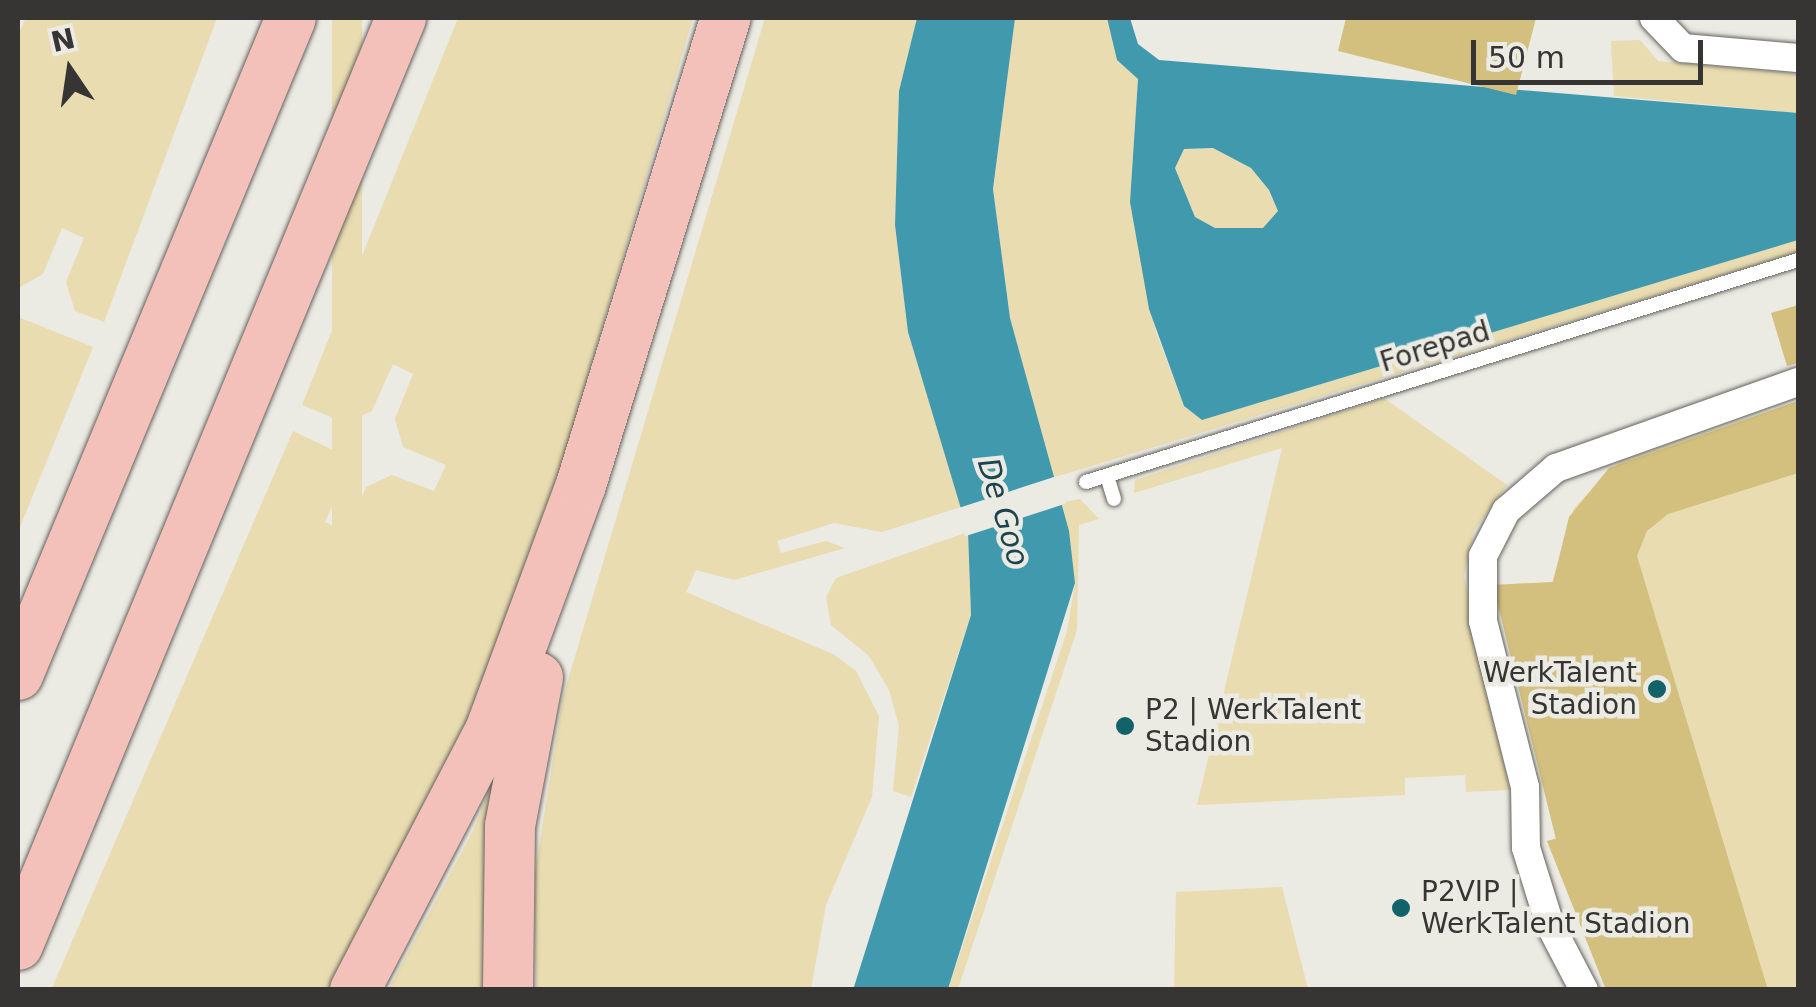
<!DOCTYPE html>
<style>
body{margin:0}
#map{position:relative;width:1816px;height:1007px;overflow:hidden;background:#ebeae3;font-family:"DejaVu Sans",sans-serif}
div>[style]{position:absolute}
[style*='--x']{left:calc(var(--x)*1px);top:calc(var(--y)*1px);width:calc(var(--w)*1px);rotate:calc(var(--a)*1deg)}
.green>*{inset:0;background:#e8dcb0;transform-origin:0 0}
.water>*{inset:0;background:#4099ad}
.pier>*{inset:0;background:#ebeae3;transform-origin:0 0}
.building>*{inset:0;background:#d3c07e}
.roads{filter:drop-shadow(0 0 2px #65635e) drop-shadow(0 0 2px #65635e)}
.service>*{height:14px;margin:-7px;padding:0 7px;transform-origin:7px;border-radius:7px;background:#fff}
.minor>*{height:28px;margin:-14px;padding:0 14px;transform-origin:14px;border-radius:14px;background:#fff}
.motorway>*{height:50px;margin:-25px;padding:0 25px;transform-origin:25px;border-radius:25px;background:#f4c1ba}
.dots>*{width:28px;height:28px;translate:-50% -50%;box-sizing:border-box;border:5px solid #ebeae3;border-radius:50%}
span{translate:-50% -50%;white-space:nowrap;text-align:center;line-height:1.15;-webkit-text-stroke:9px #ebeae3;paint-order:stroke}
.street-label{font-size:28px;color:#363533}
.poi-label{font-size:28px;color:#363533}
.right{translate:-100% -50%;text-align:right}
.left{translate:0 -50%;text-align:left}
.water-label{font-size:30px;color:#1b444d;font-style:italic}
.frame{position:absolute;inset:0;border:20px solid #363533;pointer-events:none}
.north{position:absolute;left:20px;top:20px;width:100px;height:100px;-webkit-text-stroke:8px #ebeae3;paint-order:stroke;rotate:347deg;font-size:28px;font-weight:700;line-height:40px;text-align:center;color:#363533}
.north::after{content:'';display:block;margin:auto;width:35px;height:45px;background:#363533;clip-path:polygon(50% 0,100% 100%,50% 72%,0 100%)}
.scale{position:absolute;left:1471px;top:40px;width:232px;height:45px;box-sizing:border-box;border:5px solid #363533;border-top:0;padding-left:12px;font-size:30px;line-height:35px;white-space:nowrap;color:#363533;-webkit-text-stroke:8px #ebeae3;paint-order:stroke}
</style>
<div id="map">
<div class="green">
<div style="clip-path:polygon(26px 18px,217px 18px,104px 322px,75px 311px,66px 282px,84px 238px,62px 228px,43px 274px,18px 288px,18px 35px)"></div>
<div style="left:332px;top:18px;width:30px;height:826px"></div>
<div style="clip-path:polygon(458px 18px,693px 18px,547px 516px,471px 733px,337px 989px,51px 990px,293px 431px,335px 451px,344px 479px,325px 522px,347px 533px,366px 487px,392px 475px,434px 491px,446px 465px,403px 447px,395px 419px,413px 374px,393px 364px,372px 411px,346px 423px,302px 405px)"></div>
<div style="clip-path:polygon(765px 18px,917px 18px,899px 91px,895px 225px,908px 332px,961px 507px,882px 532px,834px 523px,777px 541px,781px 553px,826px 541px,845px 548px,734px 580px,696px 570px,686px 592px,833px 654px,856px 671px,879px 716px,872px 797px,826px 905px,811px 989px,536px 990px,534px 878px,563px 697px)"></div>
<div style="clip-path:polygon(1015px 18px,1107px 18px,1117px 60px,1138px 78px,1130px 202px,1156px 332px,1184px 406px,1202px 420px,1798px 240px,1798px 252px,1052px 478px,1010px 318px,993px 189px)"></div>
<div style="clip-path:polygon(1640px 40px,1658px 61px,1798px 74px,1798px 113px,1614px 96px,1611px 41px)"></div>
<div style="clip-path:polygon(1213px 148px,1251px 168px,1269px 190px,1278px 211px,1263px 228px,1215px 228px,1195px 217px,1175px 168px,1184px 149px)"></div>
<div style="clip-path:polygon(18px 317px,93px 347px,18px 532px)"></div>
<div style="clip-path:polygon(1384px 398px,1507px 485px,1474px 531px,1464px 576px,1510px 790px,1466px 792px,1465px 775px,1405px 778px,1405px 795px,1197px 805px,1282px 448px,1134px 493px,1135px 480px)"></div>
<div style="clip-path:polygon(1798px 401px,1798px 989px,1606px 989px,1547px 841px,1556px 838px,1493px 585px,1552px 582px,1574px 508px,1620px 461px)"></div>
<div style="clip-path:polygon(1080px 499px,1099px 519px,1079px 525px,1077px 630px,958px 989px,948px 990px,1067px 631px,1075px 583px,1060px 503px)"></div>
<div style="clip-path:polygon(968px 532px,971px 615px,911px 797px,893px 791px,899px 726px,889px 690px,869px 656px,831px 625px,826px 597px,836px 578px)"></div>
<div style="clip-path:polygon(517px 718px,496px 989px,388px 990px,473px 831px)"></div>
<div style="clip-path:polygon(1282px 887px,1308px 989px,1174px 989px,1176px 892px)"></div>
</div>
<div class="water">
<div style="clip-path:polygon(917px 18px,1015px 18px,993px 189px,1010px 318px,1069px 531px,1075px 583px,948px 989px,853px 990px,971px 615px,968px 532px,908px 332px,895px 225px,899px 91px)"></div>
<div style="clip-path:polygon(evenodd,1107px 18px,1130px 18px,1138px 44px,1159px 60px,1798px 113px,1798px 240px,1202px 420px,1184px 406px,1149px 309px,1130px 202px,1138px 79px,1117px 60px,1107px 18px,1213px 148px,1251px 168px,1269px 190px,1278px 211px,1263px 228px,1215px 228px,1195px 217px,1175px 168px,1184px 149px,1213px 148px)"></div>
</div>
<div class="pier">
<div style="left:1057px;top:476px;width:29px;height:106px;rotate:72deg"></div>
</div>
<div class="building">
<div style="clip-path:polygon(1346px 18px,1536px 18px,1516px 95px,1338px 51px)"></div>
<div style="clip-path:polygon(1798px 305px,1798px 363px,1787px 366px,1771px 313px)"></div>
<div style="clip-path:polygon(1798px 401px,1798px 473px,1668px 514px,1647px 531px,1637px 556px,1768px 990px,1606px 990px,1547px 841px,1556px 839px,1493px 585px,1553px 582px,1569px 517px,1609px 468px)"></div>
</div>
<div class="roads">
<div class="service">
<div style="--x:1107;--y:476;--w:24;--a:73"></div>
<div style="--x:1086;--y:482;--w:746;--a:-17.32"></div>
</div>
<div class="minor">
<div style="--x:1654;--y:18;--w:42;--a:46"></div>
<div style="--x:1683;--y:48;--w:115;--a:5"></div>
<div style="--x:1584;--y:990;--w:73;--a:-117.6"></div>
<div style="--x:1550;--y:925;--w:81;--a:-107.3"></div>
<div style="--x:1526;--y:848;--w:61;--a:-90.9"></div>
<div style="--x:1525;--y:787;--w:171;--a:-104.2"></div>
<div style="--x:1483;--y:621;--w:65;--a:-90"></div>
<div style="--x:1483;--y:556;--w:51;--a:-62.9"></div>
<div style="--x:1506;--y:511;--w:66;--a:-40.7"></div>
<div style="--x:1556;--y:468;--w:257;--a:-19.6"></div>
</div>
<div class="motorway">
<div style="--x:18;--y:675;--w:711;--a:-67.44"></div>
<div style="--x:18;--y:945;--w:1003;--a:-67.55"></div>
<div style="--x:355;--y:990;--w:292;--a:-62.5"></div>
<div style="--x:490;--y:731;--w:262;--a:-69.7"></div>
<div style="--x:581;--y:485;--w:489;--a:-72.8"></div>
<div style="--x:508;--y:990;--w:164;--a:-89.3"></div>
<div style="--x:510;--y:826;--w:151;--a:-79.3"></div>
</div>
</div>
<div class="dots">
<div style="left:1657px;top:689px;background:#136269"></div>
<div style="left:1125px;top:726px;background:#136269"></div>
<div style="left:1401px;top:908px;background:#136269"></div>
</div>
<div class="street-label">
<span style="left:1435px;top:347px;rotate:-17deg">Forepad</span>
</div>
<div class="poi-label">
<span class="right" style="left:1637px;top:689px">WerkTalent<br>Stadion</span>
<span class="left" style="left:1145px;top:726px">P2 | WerkTalent<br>Stadion</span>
<span class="left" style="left:1421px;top:908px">P2VIP |<br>WerkTalent Stadion</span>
</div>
<div class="water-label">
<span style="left:1003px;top:512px;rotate:73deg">De Goo</span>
</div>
<div class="frame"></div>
<div class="north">N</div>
<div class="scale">50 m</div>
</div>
